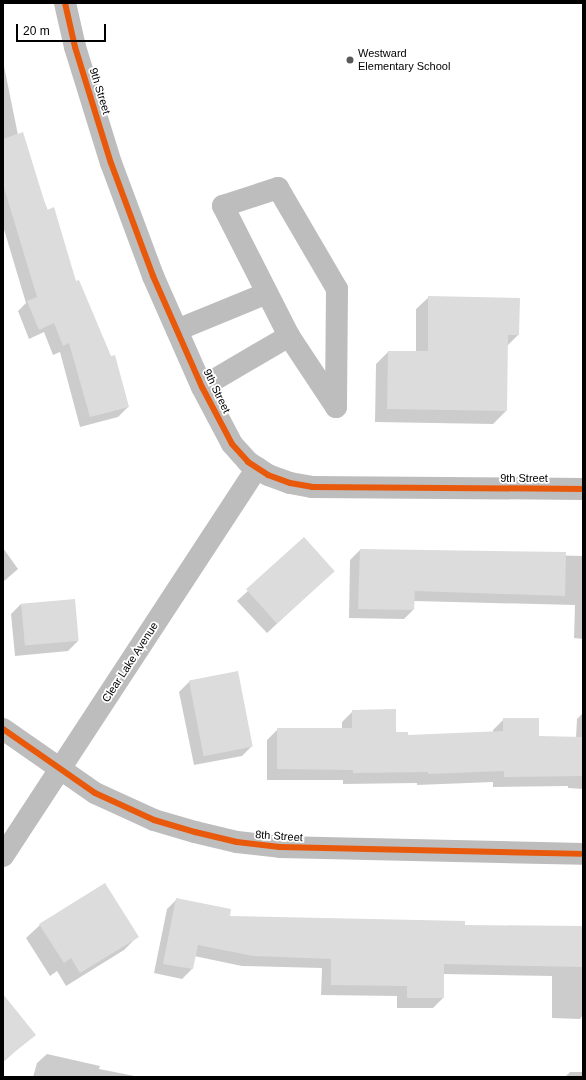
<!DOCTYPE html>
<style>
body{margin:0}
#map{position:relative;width:586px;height:1080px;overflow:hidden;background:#fff;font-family:Arial,sans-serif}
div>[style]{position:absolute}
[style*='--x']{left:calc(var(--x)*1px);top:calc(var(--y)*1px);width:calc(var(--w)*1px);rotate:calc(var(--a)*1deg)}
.shadow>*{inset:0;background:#0003}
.building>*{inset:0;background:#dcdcdc;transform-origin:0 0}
.minor>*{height:22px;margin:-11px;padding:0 11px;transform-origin:11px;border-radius:11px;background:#bdbdbd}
.cycleway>*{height:6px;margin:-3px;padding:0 3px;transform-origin:3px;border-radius:3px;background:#e8590c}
.dots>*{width:11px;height:11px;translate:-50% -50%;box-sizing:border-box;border:2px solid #fff;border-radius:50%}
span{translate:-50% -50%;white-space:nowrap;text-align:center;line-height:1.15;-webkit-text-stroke:3.5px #fff;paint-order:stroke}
.poi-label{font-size:11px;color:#000}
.left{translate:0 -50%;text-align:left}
.street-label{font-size:11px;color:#000}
.frame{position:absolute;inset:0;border:4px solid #000;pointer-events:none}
.scale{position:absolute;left:16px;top:24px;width:90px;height:18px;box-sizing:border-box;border:2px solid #000;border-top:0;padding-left:5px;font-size:12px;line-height:14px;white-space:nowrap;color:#000;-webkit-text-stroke:3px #fff;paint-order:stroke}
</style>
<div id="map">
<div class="shadow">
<div style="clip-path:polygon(3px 61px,18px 135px,76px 282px,128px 407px,118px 417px,80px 427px,60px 352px,53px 355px,44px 332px,29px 339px,18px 311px,26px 303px,3px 226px)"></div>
<div style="clip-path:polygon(429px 297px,518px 335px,507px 346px,506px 411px,493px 424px,375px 422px,376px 364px,388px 352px,416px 352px,416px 309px)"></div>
<div style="clip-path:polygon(304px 539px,324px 580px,267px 633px,237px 601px)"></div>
<div style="clip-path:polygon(3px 548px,18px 569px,3px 582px)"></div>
<div style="clip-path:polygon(360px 550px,583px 556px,583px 639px,574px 638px,575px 605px,414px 601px,414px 609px,404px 619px,349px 618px,350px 560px)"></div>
<div style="clip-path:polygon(21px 604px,78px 641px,68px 651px,15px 656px,11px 614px)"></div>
<div style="clip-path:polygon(189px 682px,252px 746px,242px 756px,194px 765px,179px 692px)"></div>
<div style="clip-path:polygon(353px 711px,395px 733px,407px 736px,493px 733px,493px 730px,504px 719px,538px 737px,576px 737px,577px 719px,583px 713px,583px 789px,568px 788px,568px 786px,493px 787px,493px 782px,417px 785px,417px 783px,343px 784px,343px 780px,267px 780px,267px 740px,278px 729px,342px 729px,342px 722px)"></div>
<div style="clip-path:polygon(177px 899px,229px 917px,464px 926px,583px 927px,583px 1015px,580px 1019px,552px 1018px,552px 976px,443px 974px,443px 998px,433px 1008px,397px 1008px,397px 996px,321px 995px,322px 968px,242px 966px,194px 956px,192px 969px,182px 979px,154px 973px,167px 909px)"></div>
<div style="clip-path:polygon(40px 925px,137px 937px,124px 950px,66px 986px,57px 971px,50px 976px,26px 938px)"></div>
<div style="clip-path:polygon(3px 995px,34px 1035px,3px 1062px)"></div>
<div style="clip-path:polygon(47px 1054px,100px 1066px,99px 1069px,140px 1077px,33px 1077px,37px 1063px)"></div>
<div style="clip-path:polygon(570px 1072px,583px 1072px,583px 1077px,565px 1077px)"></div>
</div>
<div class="building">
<div style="clip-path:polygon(23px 132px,47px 210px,54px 207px,76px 281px,79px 280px,111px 356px,115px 355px,129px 407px,90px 417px,69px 343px,63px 346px,54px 323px,39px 330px,27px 301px,37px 297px,3px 184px,3px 139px)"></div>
<div style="clip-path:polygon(428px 296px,520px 298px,519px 335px,508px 335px,507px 411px,387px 409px,388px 351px,428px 351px)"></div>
<div style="left:304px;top:537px;width:46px;height:78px;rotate:48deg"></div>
<div style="clip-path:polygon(360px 549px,566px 552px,565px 596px,415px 591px,414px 610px,358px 609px)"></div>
<div style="left:75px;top:599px;width:42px;height:54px;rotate:85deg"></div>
<div style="left:238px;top:671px;width:77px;height:50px;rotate:79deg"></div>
<div style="clip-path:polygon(396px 709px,396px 732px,408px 732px,408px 735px,503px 731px,503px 718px,539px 718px,539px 736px,583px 737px,583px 776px,504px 777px,504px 771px,428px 774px,428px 772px,353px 773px,353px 770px,277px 769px,277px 728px,352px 728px,352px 710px)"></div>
<div style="clip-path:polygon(105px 883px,139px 937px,80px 973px,71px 958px,64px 963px,39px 924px)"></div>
<div style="clip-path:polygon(176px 898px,231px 909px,230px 916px,465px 921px,465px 925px,583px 926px,583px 967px,444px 964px,444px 998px,407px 998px,407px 986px,331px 985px,331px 959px,253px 956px,198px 945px,193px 969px,163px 964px)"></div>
<div style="clip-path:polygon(3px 994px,36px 1035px,3px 1061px)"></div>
</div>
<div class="minor">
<div style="--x:65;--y:3;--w:45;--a:77.2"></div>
<div style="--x:75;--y:47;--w:121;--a:72.8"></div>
<div style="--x:111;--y:163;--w:121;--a:69.6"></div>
<div style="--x:153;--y:276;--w:121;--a:66.2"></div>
<div style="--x:202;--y:387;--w:64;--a:62.2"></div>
<div style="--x:232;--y:444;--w:24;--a:48"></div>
<div style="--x:248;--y:462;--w:24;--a:33"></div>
<div style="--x:268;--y:475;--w:23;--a:20"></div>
<div style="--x:290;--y:483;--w:22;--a:10"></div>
<div style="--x:312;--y:487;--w:271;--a:0.4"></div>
<div style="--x:177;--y:330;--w:97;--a:-22.3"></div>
<div style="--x:202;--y:387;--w:101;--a:-30.4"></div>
<div style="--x:289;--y:336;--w:146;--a:-116.9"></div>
<div style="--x:223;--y:206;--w:58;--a:-18.1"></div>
<div style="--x:278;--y:188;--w:117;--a:59.7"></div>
<div style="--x:337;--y:289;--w:118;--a:90.5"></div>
<div style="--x:336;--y:407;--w:85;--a:-123.5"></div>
<div style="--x:3;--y:729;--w:112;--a:34.8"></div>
<div style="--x:95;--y:793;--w:65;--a:24.6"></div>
<div style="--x:154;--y:820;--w:43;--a:16.3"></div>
<div style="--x:195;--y:832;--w:43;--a:13.4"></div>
<div style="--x:237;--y:842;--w:43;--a:6.6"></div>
<div style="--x:280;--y:847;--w:303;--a:1.3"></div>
<div style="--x:3;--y:856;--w:464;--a:-56.8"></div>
</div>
<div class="cycleway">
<div style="--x:65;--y:3;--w:45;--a:77.2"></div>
<div style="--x:75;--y:47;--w:121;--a:72.8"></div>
<div style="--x:111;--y:163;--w:121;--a:69.6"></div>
<div style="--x:153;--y:276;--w:121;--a:66.2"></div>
<div style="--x:202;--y:387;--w:64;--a:62.2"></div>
<div style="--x:232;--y:444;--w:24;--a:48"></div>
<div style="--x:248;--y:462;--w:24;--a:33"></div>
<div style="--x:268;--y:475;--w:23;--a:20"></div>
<div style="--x:290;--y:483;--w:22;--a:10"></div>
<div style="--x:312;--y:487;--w:271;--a:0.4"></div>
<div style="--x:3;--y:729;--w:112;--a:34.8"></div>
<div style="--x:95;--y:793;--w:65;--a:24.6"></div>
<div style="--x:154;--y:820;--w:43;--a:16.3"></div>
<div style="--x:195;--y:832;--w:43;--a:13.4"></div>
<div style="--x:237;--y:842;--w:43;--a:6.6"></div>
<div style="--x:280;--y:847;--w:303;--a:1.3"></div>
</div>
<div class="dots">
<div style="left:350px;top:60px;background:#595959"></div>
</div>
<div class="poi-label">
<span class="left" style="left:358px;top:60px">Westward<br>Elementary School</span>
</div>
<div class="street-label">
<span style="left:100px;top:91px;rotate:73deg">9th Street</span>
<span style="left:217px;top:391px;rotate:64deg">9th Street</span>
<span style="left:524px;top:478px">9th Street</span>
<span style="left:130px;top:662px;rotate:-57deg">Clear Lake Avenue</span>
<span style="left:279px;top:836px;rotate:4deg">8th Street</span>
</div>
<div class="frame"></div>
<div class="scale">20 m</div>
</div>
